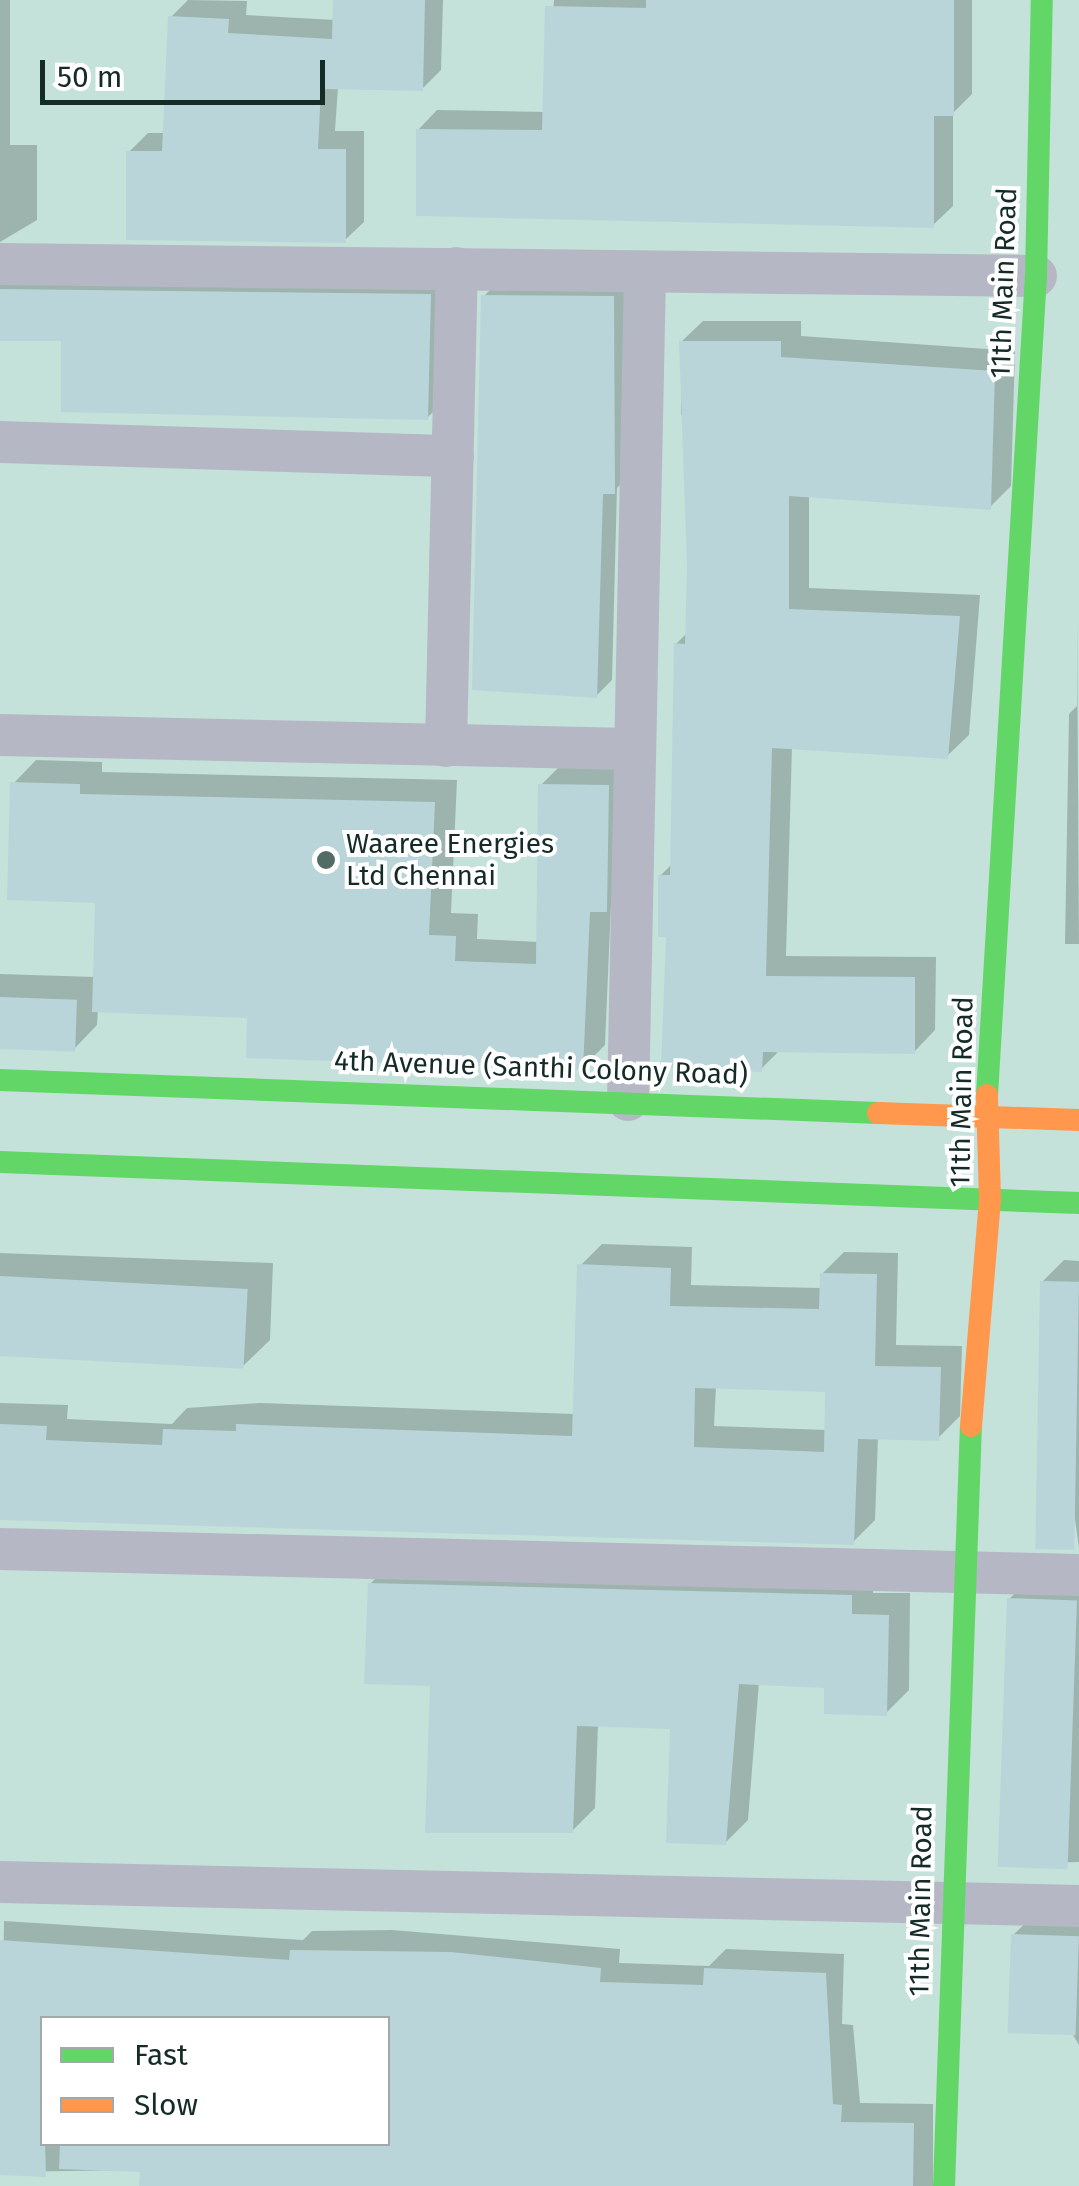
<!DOCTYPE html>
<style>
body{margin:0}
#map{position:relative;width:1079px;height:2186px;overflow:hidden;background:#c4e2d9;font-family:"Fira Sans",sans-serif}
div>[style]{position:absolute}
[style*='--x']{left:calc(var(--x)*1px);top:calc(var(--y)*1px);width:calc(var(--w)*1px);rotate:calc(var(--a)*1deg)}
.shadow>*{inset:0;background:#0003}
.building>*{inset:0;background:#bad5d9;transform-origin:0 0}
.street>*{height:42px;margin:-21px;padding:0 21px;transform-origin:21px;border-radius:21px;background:#b6b7c5}
.fast>*{height:22px;margin:-11px;padding:0 11px;transform-origin:11px;border-radius:11px;background:#63d668}
.slow>*{height:22px;margin:-11px;padding:0 11px;transform-origin:11px;border-radius:11px;background:#ff974d}
.dots>*{width:28px;height:28px;translate:-50% -50%;box-sizing:border-box;border:5px solid #fff;border-radius:50%}
span{translate:-50% -50%;white-space:nowrap;text-align:center;line-height:1.15;-webkit-text-stroke:8px #fff;paint-order:stroke}
.street-label{font-size:28px;color:#152b25}
.poi-label{font-size:28px;color:#152b25}
.left{translate:0 -50%;text-align:left}
.legend{position:absolute;left:40px;top:2016px;width:350px;height:130px;box-sizing:border-box;background:#fff;border:2px solid #a1aaa8;margin:0;padding:12px 18px;list-style:none;font-size:30px;color:#152b25}
.legend li{display:flex;align-items:center;gap:20px;height:50px}
.legend b{width:50px;border:2px solid #a1aaa8}
.scale{position:absolute;left:40px;top:60px;width:285px;height:45px;box-sizing:border-box;border:5px solid #152b25;border-top:0;padding-left:12px;font-size:30px;line-height:35px;white-space:nowrap;color:#152b25;-webkit-text-stroke:8px #fff;paint-order:stroke}
</style>
<div id="map">
<div class="shadow">
<div style="clip-path:polygon(0 0,10px 0,10px 145px,37px 145px,37px 220px,0 242px)"></div>
<div style="clip-path:polygon(188px 0,247px 1px,246px 15px,335px 20px,335px 0,443px 0,441px 70px,422px 89px,338px 87px,335px 131px,364px 131px,364px 222px,345px 240px,129px 152px,148px 133px,165px 133px,171px 17px)"></div>
<div style="clip-path:polygon(554px 0,972px 0,972px 94px,953px 113px,953px 206px,933px 225px,418px 130px,437px 110px,545px 112px)"></div>
<div style="clip-path:polygon(0 258px,447px 278px,444px 401px,428px 417px,63px 339px,0 339px)"></div>
<div style="clip-path:polygon(500px 280px,629px 281px,630px 475px,617px 488px,612px 680px,596px 696px,484px 296px)"></div>
<div style="clip-path:polygon(703px 321px,801px 321px,801px 336px,1015px 351px,1011px 486px,990px 507px,809px 494px,809px 588px,980px 595px,969px 735px,947px 756px,792px 747px,786px 956px,936px 957px,935px 1030px,914px 1052px,780px 1050px,761px 1069px,669px 935px,660px 876px,673px 863px,676px 644px,687px 633px,691px 415px,681px 415px,681px 342px)"></div>
<div style="clip-path:polygon(1077px 619px,1079px 944px,1065px 944px,1069px 714px,1077px 706px)"></div>
<div style="clip-path:polygon(36px 760px,102px 762px,102px 772px,457px 780px,451px 913px,478px 914px,477px 939px,538px 942px,541px 785px,564px 762px,631px 763px,611px 904px,605px 1045px,582px 1068px,250px 1015px,98px 1010px,97px 1025px,74px 1049px,0 1046px,0 974px,95px 977px,98px 901px,13px 784px)"></div>
<div style="clip-path:polygon(evenodd,602px 1244px,692px 1247px,691px 1285px,822px 1288px,822px 1274px,844px 1252px,898px 1253px,896px 1345px,962px 1346px,960px 1416px,938px 1438px,878px 1437px,875px 1520px,853px 1542px,0 1518px,0 1403px,68px 1405px,67px 1419px,172px 1424px,187px 1408px,260px 1403px,575px 1414px,580px 1266px,602px 1244px,716px 1386px,828px 1389px,827px 1430px,714px 1426px,716px 1386px)"></div>
<div style="clip-path:polygon(0 1253px,273px 1263px,270px 1340px,243px 1366px,0 1353px)"></div>
<div style="clip-path:polygon(1064px 1260px,1079px 1261px,1079px 1548px,1042px 1282px)"></div>
<div style="clip-path:polygon(393px 1561px,874px 1573px,873px 1593px,910px 1593px,909px 1690px,886px 1713px,826px 1686px,759px 1682px,748px 1820px,725px 1843px,673px 1727px,598px 1724px,595px 1808px,572px 1831px,433px 1684px,370px 1584px)"></div>
<div style="clip-path:polygon(1027px 1582px,1079px 1583px,1079px 1862px,1009px 1864px,1009px 1599px)"></div>
<div style="clip-path:polygon(1033px 1916px,1079px 1916px,1079px 2045px,1013px 1935px)"></div>
<div style="clip-path:polygon(evenodd,4px 1921px,303px 1940px,312px 1931px,392px 1930px,620px 1949px,619px 1963px,709px 1966px,726px 1949px,844px 1954px,842px 2024px,853px 2025px,860px 2103px,933px 2104px,933px 2186px,142px 2186px,143px 2170px,0 2172px,4px 1921px,42px 2018px,388px 2018px,388px 2144px,42px 2144px,42px 2018px)"></div>
</div>
<div class="building">
<div style="clip-path:polygon(333px 0,425px 0,423px 91px,321px 89px,318px 149px,346px 149px,346px 243px,126px 240px,126px 151px,162px 151px,168px 16px,229px 19px,228px 33px,332px 39px)"></div>
<div style="clip-path:polygon(646px 0,954px 0,954px 116px,934px 116px,934px 228px,416px 216px,416px 129px,542px 130px,545px 6px,646px 8px)"></div>
<div style="clip-path:polygon(0 289px,431px 294px,428px 420px,61px 412px,61px 341px,0 341px)"></div>
<div style="clip-path:polygon(481px 295px,614px 296px,615px 494px,603px 494px,597px 698px,472px 690px)"></div>
<div style="clip-path:polygon(679px 341px,781px 341px,781px 357px,995px 371px,991px 510px,789px 496px,789px 609px,960px 616px,948px 759px,772px 748px,766px 976px,915px 977px,915px 1054px,763px 1052px,762px 1072px,661px 1067px,666px 937px,658px 937px,658px 875px,670px 875px,674px 643px,685px 644px,687px 566px)"></div>
<div style="clip-path:polygon(10px 782px,80px 784px,80px 794px,435px 802px,429px 935px,456px 936px,455px 961px,536px 964px,538px 784px,609px 785px,607px 912px,590px 912px,583px 1070px,246px 1058px,247px 1018px,92px 1012px,95px 903px,7px 900px)"></div>
<div style="left:0;top:997px;width:77px;height:52px;rotate:2deg"></div>
<div style="clip-path:polygon(evenodd,577px 1264px,671px 1268px,670px 1306px,819px 1309px,820px 1273px,877px 1274px,875px 1366px,941px 1367px,939px 1441px,858px 1439px,854px 1545px,0 1520px,0 1424px,47px 1426px,46px 1440px,162px 1445px,163px 1429px,236px 1431px,236px 1424px,572px 1436px,577px 1264px,695px 1388px,825px 1392px,824px 1452px,694px 1447px,695px 1388px)"></div>
<div style="left:0;top:1276px;width:248px;height:80px;rotate:3deg"></div>
<div style="left:1040px;top:1281px;width:39px;height:268px;rotate:1deg"></div>
<div style="clip-path:polygon(368px 1583px,852px 1595px,852px 1614px,889px 1615px,887px 1716px,824px 1714px,824px 1688px,739px 1684px,726px 1845px,666px 1843px,670px 1729px,577px 1726px,573px 1833px,425px 1833px,430px 1686px,364px 1684px)"></div>
<div style="left:1007px;top:1598px;width:70px;height:269px;rotate:2deg"></div>
<div style="left:1011px;top:1934px;width:68px;height:99px;rotate:2deg"></div>
<div style="clip-path:polygon(0 1940px,289px 1960px,290px 1950px,451px 1952px,601px 1968px,600px 1982px,703px 1985px,704px 1968px,826px 1973px,833px 2104px,842px 2105px,841px 2122px,914px 2123px,913px 2186px,139px 2186px,140px 2172px,59px 2169px,60px 2144px,388px 2144px,388px 2018px,42px 2018px,46px 2177px,0 2175px)"></div>
</div>
<div class="street">
<div style="--x:0;--y:264;--w:1036;--a:0.66"></div>
<div style="--x:0;--y:442;--w:453;--a:1.8"></div>
<div style="--x:0;--y:735;--w:630;--a:1.27"></div>
<div style="--x:446;--y:746;--w:478;--a:-88.7"></div>
<div style="--x:628;--y:1100;--w:827;--a:-88.82"></div>
<div style="--x:0;--y:1549;--w:1079;--a:1.38"></div>
<div style="--x:0;--y:1882;--w:1079;--a:1.27"></div>
</div>
<div class="fast">
<div style="--x:0;--y:1080;--w:879;--a:2.15"></div>
<div style="--x:987;--y:1095;--w:820;--a:-86.58"></div>
<div style="--x:1036;--y:276;--w:276;--a:-88.8"></div>
<div style="--x:0;--y:1162;--w:1080;--a:2.18"></div>
<div style="--x:944;--y:2186;--w:760;--a:-87.97"></div>
</div>
<div class="slow">
<div style="--x:878;--y:1113;--w:201;--a:2"></div>
<div style="--x:971;--y:1426;--w:228;--a:-85.2"></div>
<div style="--x:990;--y:1199;--w:104;--a:-91.7"></div>
</div>
<div class="dots">
<div style="left:326px;top:860px;background:#526b64"></div>
</div>
<div class="street-label">
<span style="left:1004px;top:283px;rotate:-88deg">11th Main Road</span>
<span style="left:541px;top:1068px;rotate:2deg">4th Avenue (Santhi Colony Road)</span>
<span style="left:962px;top:1092px;rotate:-89deg">11th Main Road</span>
<span style="left:921px;top:1901px;rotate:-89deg">11th Main Road</span>
</div>
<div class="poi-label">
<span class="left" style="left:346px;top:860px">Waaree Energies<br>Ltd Chennai</span>
</div>
<ul class="legend">
<li><b style="height:12px;background:#63d668"></b>Fast</li>
<li><b style="height:12px;background:#ff974d"></b>Slow</li>
</ul>
<div class="scale">50 m</div>
</div>
